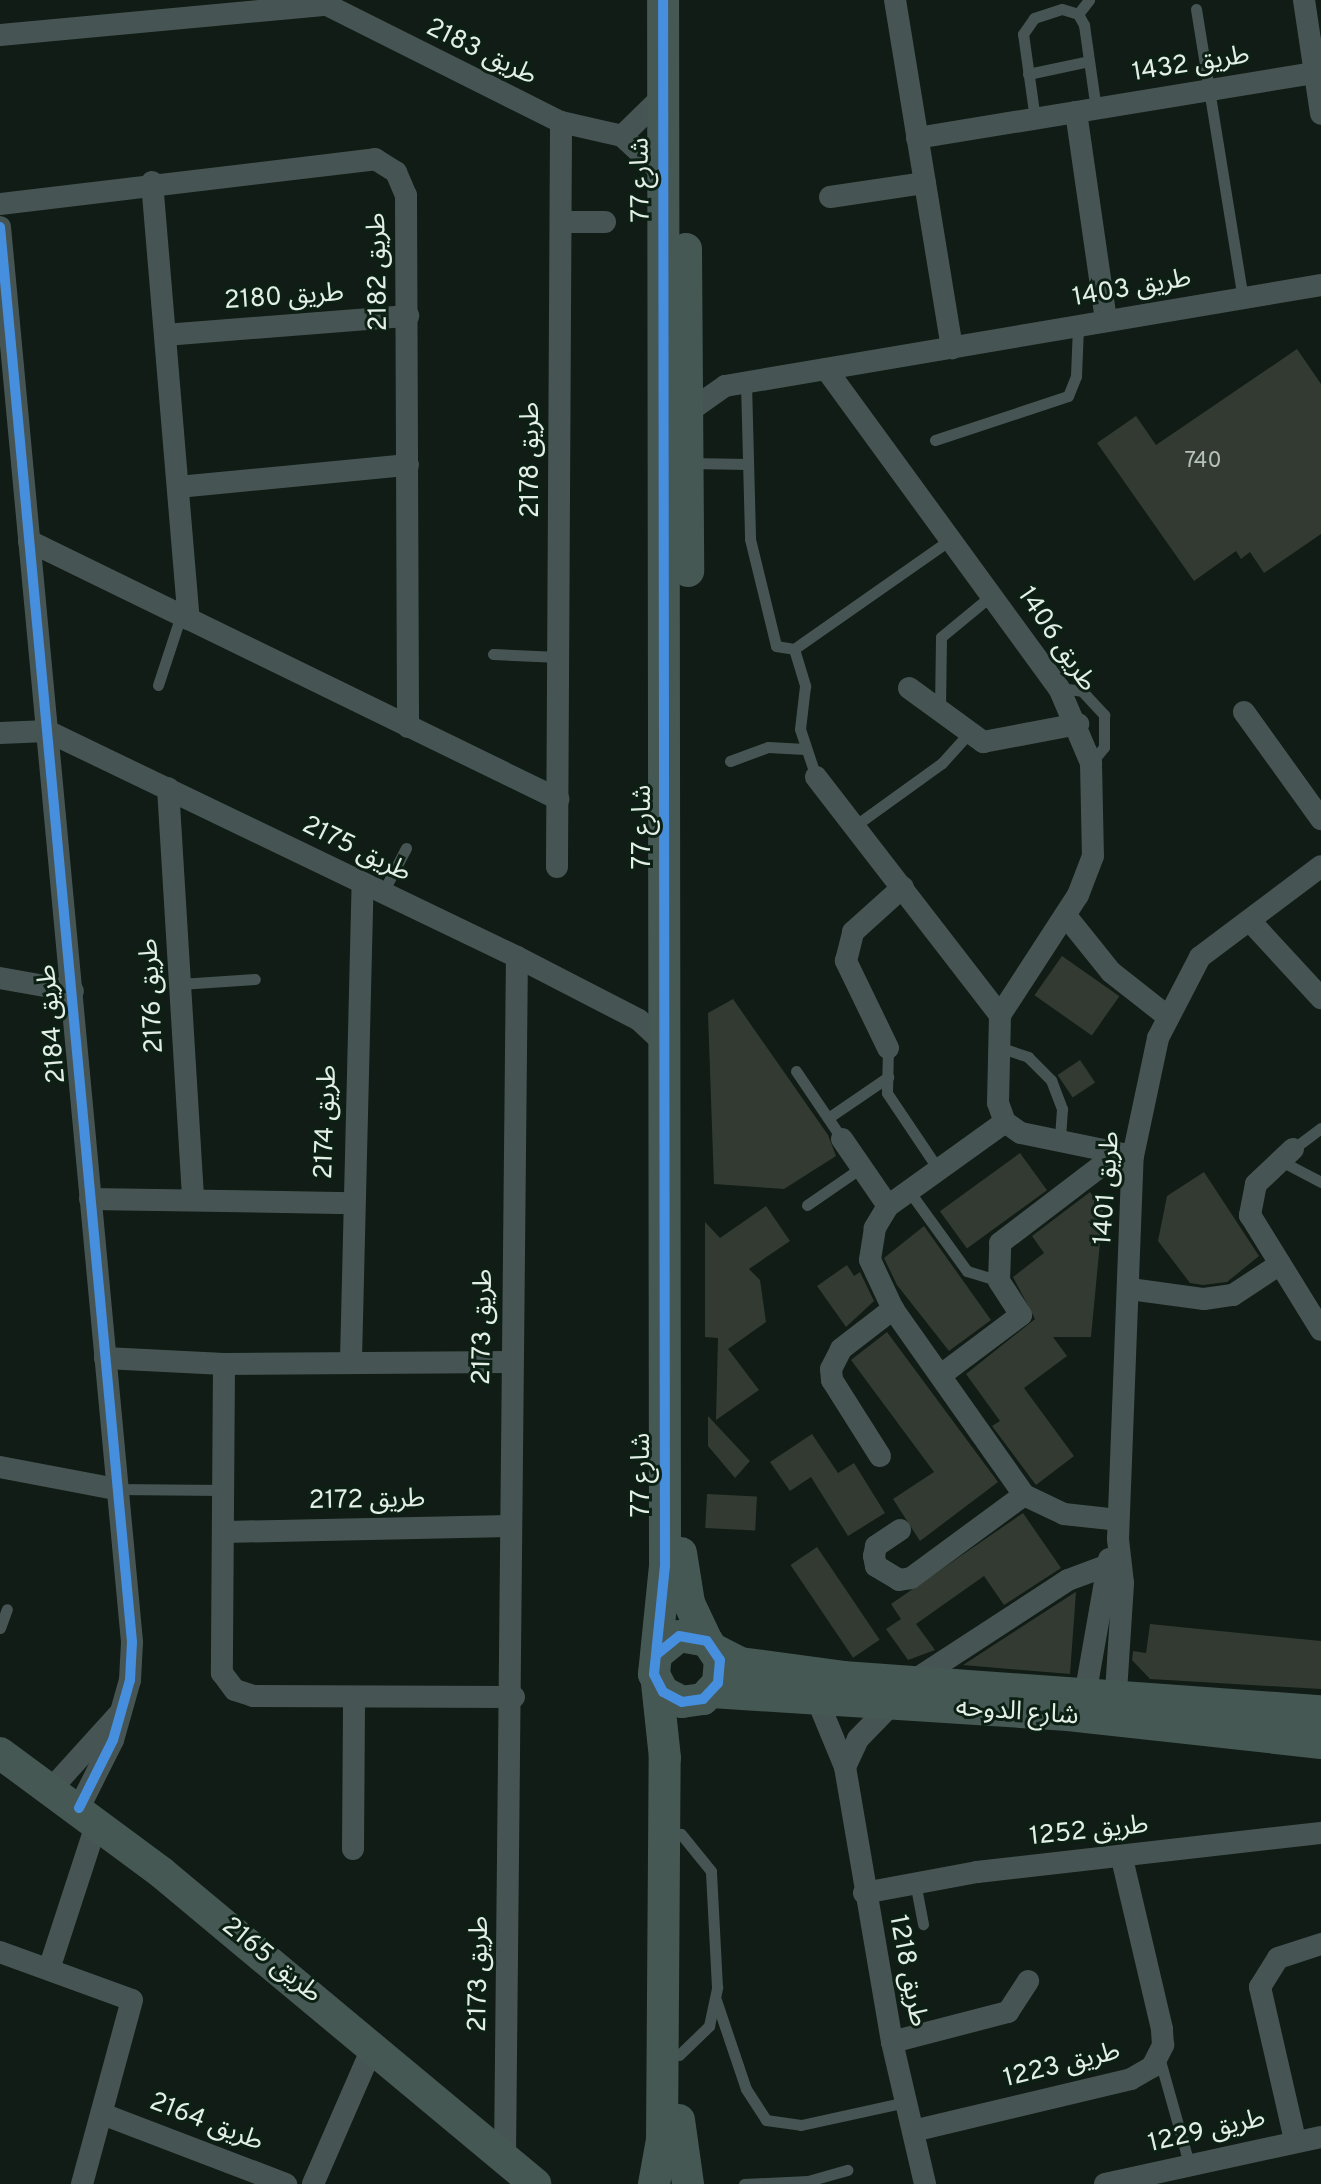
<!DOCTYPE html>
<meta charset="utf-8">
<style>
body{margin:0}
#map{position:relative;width:1321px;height:2184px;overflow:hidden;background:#101c15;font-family:Overpass,"Noto Sans Arabic",sans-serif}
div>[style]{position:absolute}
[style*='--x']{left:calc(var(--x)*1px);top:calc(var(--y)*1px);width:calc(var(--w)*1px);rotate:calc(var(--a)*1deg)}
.building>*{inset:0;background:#333a32;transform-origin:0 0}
.lane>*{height:11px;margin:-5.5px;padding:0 5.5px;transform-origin:5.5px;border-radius:5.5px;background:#465553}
.street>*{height:22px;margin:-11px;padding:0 11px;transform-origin:11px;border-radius:11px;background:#465553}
.secondary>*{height:32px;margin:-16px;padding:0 16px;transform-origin:16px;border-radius:16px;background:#465854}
.cycleway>*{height:10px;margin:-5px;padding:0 5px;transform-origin:5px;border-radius:5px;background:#468fdf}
span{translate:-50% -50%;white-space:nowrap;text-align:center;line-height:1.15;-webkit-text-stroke:6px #0c2014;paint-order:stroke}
.number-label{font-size:22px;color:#b6c1b9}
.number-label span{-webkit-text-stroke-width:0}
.street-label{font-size:26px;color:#e2eee6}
</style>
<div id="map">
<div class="building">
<div style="clip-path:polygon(1297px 349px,1321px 384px,1321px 534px,1264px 573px,1250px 552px,1241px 559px,1236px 551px,1194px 581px,1097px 443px,1136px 416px,1156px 445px)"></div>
<div style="left:1062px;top:956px;width:70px;height:48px;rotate:35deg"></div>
<div style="clip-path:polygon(733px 999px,828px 1135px,836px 1156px,784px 1189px,714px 1184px,708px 1013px)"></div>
<div style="left:1080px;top:1060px;width:27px;height:27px;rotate:56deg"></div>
<div style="left:1020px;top:1153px;width:46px;height:99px;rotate:54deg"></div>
<div style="clip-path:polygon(1204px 1172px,1259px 1256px,1227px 1282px,1203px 1285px,1190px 1283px,1158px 1241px,1167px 1196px)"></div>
<div style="clip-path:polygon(1090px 1192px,1103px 1211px,1091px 1337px,1053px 1337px,1067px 1356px,1024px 1388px,1074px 1456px,1036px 1485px,992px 1426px,1000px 1421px,966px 1374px,1035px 1319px,1013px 1277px,1044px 1253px,1032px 1236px)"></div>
<div style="clip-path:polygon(766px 1206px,790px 1241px,749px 1269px,760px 1280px,766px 1322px,728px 1349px,759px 1390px,716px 1420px,718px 1338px,705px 1337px,705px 1222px,720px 1238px)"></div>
<div style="clip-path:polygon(924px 1226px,991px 1320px,949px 1351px,897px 1285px,884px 1258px)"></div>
<div style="clip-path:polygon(847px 1265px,854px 1276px,860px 1272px,874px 1301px,846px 1327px,817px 1286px)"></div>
<div style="clip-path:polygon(887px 1332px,998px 1482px,920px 1541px,893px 1499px,934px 1472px,851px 1360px)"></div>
<div style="clip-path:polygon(708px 1416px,750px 1461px,735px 1478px,708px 1446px)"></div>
<div style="clip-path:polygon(812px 1434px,838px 1473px,854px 1463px,885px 1513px,848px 1536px,811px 1477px,790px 1491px,770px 1462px)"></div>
<div style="left:707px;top:1494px;width:50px;height:34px;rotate:3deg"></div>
<div style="clip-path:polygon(1023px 1513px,1061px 1568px,1004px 1605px,984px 1576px,916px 1624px,935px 1650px,908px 1660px,886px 1629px,901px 1619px,891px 1604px)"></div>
<div style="left:817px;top:1547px;width:112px;height:32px;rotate:56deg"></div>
<div style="clip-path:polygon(1076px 1592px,1070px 1674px,963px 1665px,1074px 1593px)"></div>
<div style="clip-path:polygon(1150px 1624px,1321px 1641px,1321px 1689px,1150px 1679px,1132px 1660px,1133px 1651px,1146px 1653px)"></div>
</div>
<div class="lane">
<div style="--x:1196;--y:9;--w:293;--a:80.8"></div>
<div style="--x:1078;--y:14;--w:18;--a:-52"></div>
<div style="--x:1028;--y:74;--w:62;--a:-12"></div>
<div style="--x:1035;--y:119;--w:86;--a:-98"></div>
<div style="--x:1023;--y:34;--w:19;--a:-55"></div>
<div style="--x:1034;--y:18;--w:29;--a:-18"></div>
<div style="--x:1062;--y:9;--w:17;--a:17"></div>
<div style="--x:1078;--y:14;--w:13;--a:61"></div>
<div style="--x:1084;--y:25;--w:85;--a:81.9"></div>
<div style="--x:746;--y:383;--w:156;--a:88.5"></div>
<div style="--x:750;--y:539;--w:110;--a:76.3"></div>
<div style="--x:776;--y:646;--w:18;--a:9"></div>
<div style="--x:794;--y:649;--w:192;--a:-35"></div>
<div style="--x:935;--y:440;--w:140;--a:-18.3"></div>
<div style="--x:1068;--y:396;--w:22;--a:-68"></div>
<div style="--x:1076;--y:376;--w:50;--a:-87.7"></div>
<div style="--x:689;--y:463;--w:59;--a:1"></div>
<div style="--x:794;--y:649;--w:39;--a:73"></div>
<div style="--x:805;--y:686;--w:43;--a:96.6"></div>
<div style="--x:800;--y:729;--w:51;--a:71.6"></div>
<div style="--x:493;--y:654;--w:66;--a:2.6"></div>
<div style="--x:158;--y:685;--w:74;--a:-71.8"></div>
<div style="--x:1059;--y:688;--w:23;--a:7"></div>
<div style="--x:1082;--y:691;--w:33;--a:47"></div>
<div style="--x:1104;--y:715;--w:32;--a:90"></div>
<div style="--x:1104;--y:747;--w:21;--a:129"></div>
<div style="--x:940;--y:709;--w:72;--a:-89.2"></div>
<div style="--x:941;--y:637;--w:66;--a:-39.5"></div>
<div style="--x:730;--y:761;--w:40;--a:-20.2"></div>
<div style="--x:768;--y:747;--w:37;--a:3"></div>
<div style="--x:856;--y:825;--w:106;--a:-35.8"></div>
<div style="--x:942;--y:763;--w:36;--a:-48"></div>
<div style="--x:382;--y:894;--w:52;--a:-62.4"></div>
<div style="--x:180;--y:984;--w:75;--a:-3.8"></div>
<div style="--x:998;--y:1047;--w:32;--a:18"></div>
<div style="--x:1028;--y:1057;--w:33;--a:45"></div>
<div style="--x:1051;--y:1080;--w:31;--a:69"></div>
<div style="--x:1062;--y:1109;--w:32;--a:94"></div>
<div style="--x:888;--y:1048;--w:45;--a:91.3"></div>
<div style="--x:887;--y:1093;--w:92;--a:56.1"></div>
<div style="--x:796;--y:1071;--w:82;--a:55.9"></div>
<div style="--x:828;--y:1118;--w:73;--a:-34.3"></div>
<div style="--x:1293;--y:1149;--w:35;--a:-37"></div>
<div style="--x:1281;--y:1161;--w:45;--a:27.7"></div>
<div style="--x:909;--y:1191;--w:99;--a:54.1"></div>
<div style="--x:967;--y:1271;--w:34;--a:17"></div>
<div style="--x:807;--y:1205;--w:67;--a:-34.6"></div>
<div style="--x:115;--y:1489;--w:109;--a:0.5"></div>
<div style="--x:0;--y:1628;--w:20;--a:-70"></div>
<div style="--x:915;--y:1882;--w:43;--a:79.2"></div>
<div style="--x:716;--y:2000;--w:94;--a:71.4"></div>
<div style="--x:746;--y:2089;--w:37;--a:57"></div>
<div style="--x:766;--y:2120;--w:35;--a:8"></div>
<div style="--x:801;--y:2125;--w:107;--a:-12.4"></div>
<div style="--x:679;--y:2055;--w:42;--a:-44"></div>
<div style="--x:709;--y:2026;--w:40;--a:-78"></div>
<div style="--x:717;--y:1987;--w:116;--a:-93"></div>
<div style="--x:711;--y:1871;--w:48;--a:-129"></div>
<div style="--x:1159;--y:2057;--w:111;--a:74.3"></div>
<div style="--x:744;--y:2184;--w:64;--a:-2.7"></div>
<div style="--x:808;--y:2181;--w:41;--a:-15.8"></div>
</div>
<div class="street">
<div style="--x:317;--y:0;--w:273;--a:26.6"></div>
<div style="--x:561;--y:122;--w:63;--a:12.9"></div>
<div style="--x:622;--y:136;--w:57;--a:42.9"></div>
<div style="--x:895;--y:0;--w:353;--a:80.7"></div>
<div style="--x:1304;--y:0;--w:115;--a:81.5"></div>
<div style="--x:0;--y:35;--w:322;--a:-5.3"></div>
<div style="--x:1076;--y:112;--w:211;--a:81.8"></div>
<div style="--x:622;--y:136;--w:57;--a:-44.3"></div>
<div style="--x:917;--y:138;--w:409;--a:-9.3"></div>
<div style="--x:152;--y:182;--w:439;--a:85.2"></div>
<div style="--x:830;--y:197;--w:96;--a:-8.4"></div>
<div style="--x:0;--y:204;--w:378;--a:-6.8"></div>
<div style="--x:375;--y:159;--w:25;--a:32"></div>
<div style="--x:396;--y:172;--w:25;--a:67"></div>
<div style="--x:406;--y:195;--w:532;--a:89.78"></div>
<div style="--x:561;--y:222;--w:44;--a:0"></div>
<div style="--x:0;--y:227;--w:1421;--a:84.67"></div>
<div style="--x:132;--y:1642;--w:38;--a:93"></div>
<div style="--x:130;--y:1680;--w:62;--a:105.8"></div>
<div style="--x:113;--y:1740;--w:76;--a:116.6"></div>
<div style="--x:165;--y:335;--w:244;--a:-4.5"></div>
<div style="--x:826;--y:369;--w:395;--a:53.9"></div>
<div style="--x:1059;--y:688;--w:82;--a:66.9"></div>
<div style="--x:1091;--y:763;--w:93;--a:88.8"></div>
<div style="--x:1093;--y:856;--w:42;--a:111"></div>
<div style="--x:1078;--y:895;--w:143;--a:123"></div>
<div style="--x:1000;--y:1015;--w:88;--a:91.3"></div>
<div style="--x:998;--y:1103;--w:20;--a:70"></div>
<div style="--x:1005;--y:1122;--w:19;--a:35"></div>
<div style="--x:1021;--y:1133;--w:114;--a:11.6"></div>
<div style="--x:688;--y:412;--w:45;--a:-35.1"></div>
<div style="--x:725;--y:386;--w:604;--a:-9.62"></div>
<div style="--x:178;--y:487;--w:231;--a:-5.5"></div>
<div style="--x:29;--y:541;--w:589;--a:26"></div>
<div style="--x:909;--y:688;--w:92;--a:36.1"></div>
<div style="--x:983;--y:742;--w:97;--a:-10.7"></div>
<div style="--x:1244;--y:712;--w:132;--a:54.3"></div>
<div style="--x:0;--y:733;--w:47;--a:-2.4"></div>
<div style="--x:47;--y:731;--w:522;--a:25.68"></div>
<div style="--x:517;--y:957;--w:137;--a:27.3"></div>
<div style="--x:639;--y:1020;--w:37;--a:43"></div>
<div style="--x:816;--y:777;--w:301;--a:52.3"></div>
<div style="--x:168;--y:788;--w:412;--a:86.5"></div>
<div style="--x:557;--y:867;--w:745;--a:-89.69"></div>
<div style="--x:1066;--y:916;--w:72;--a:51.2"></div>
<div style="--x:1111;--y:972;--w:71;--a:38.2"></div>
<div style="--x:1250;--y:921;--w:105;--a:47.3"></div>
<div style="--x:0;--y:978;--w:74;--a:10.1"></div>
<div style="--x:888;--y:1048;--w:97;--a:-115.8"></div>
<div style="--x:846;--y:961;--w:30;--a:-76"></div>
<div style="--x:853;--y:932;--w:67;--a:-42"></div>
<div style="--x:1005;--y:1122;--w:144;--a:144.3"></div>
<div style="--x:888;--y:1206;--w:26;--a:121"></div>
<div style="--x:875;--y:1228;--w:32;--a:99"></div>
<div style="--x:870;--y:1260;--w:54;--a:64.9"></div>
<div style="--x:893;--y:1309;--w:228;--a:54.8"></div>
<div style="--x:1024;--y:1495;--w:44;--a:25.4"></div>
<div style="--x:1064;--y:1514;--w:54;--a:6.3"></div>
<div style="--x:842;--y:1139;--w:81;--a:55.5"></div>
<div style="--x:1293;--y:1149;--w:51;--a:136.6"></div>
<div style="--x:1256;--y:1184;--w:32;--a:101"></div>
<div style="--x:1250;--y:1215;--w:135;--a:58.3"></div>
<div style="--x:90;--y:1199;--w:263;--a:0.9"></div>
<div style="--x:1130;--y:1289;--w:75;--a:7.7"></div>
<div style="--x:1204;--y:1299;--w:29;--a:-8"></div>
<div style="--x:1233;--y:1295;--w:53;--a:-33.4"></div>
<div style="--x:105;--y:1358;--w:119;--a:2.9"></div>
<div style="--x:224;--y:1364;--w:288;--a:-0.4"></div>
<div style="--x:351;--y:1360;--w:475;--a:-88.6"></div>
<div style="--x:224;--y:1364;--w:309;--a:90.4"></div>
<div style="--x:222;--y:1673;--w:21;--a:53"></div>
<div style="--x:235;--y:1690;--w:19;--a:18"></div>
<div style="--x:253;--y:1696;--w:261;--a:0.2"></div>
<div style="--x:941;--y:1375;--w:100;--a:-36.9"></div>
<div style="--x:1021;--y:1315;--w:40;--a:-122.9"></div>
<div style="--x:999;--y:1281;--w:38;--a:-88"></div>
<div style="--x:1000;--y:1243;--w:148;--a:-37.3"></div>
<div style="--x:880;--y:1456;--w:90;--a:-122.3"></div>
<div style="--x:832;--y:1380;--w:11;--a:-95"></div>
<div style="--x:831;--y:1369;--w:22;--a:-63"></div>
<div style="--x:841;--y:1349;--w:66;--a:-37.6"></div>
<div style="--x:0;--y:1467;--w:117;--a:10.8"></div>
<div style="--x:900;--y:1530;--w:29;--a:146"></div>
<div style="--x:876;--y:1546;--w:10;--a:101"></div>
<div style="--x:874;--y:1556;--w:10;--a:79"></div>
<div style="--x:876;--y:1566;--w:27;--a:31"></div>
<div style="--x:899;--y:1580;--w:12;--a:-9"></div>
<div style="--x:911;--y:1578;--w:140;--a:-36.3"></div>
<div style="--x:225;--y:1532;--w:284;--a:-1.2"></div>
<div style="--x:913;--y:1681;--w:185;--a:-33.1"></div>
<div style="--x:1068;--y:1580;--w:40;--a:-20.2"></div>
<div style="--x:1086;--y:1690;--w:133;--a:-80"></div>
<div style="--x:817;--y:1699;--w:74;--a:67.6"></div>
<div style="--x:845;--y:1767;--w:31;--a:-65"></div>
<div style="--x:858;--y:1739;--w:47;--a:-45.9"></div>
<div style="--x:1101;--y:1703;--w:19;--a:-36"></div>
<div style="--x:1116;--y:1692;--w:109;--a:-86.3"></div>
<div style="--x:1123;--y:1583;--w:44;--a:-96.5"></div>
<div style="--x:1118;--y:1539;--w:383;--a:-87.8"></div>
<div style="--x:1133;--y:1156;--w:121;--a:-78"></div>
<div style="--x:1158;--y:1038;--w:91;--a:-62.6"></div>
<div style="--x:1200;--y:957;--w:151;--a:-36.9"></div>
<div style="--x:845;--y:1767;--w:279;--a:80.3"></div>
<div style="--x:892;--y:2042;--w:146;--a:76.9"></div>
<div style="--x:52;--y:1788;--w:100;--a:-47.8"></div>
<div style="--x:353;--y:1849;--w:152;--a:-89.6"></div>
<div style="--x:864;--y:1893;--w:115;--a:-10.5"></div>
<div style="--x:977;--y:1872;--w:346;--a:-6.5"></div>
<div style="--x:0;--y:1952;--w:140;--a:20"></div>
<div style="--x:132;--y:2000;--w:191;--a:105.2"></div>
<div style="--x:49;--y:1969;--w:155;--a:-71.9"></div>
<div style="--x:892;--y:2042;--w:120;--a:-14.5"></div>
<div style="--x:1008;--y:2012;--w:37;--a:-57"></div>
<div style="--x:105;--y:2115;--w:194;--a:20.9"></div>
<div style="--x:913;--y:2131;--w:224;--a:-13.4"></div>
<div style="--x:1131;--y:2079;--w:24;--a:-30"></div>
<div style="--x:1152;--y:2067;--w:25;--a:-63"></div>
<div style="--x:1163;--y:2045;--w:16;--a:-94"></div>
<div style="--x:1162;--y:2029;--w:176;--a:-103.2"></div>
<div style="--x:1295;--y:2140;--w:157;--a:-102.9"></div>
<div style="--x:1260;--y:1987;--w:34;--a:-58"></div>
<div style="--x:1278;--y:1958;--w:45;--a:-18"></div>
<div style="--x:505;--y:2157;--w:1200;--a:-89.43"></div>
<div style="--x:313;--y:2184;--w:153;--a:-66.5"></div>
<div style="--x:1105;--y:2184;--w:221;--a:-12.3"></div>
</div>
<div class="secondary">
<div style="--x:686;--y:249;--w:322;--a:89.6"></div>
<div style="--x:681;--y:1553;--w:51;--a:80.9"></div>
<div style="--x:689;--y:1603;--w:42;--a:64.7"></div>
<div style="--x:715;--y:1650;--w:28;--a:27"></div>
<div style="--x:740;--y:1663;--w:104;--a:7.7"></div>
<div style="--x:843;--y:1677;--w:479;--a:4.1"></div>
<div style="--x:657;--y:1654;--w:28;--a:-39"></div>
<div style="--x:679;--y:1636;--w:28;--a:10"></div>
<div style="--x:707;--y:1641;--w:23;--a:56"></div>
<div style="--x:720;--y:1660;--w:23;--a:95"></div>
<div style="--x:718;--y:1683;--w:22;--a:133"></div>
<div style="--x:703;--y:1699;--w:21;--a:172"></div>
<div style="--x:682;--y:1702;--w:21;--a:-152"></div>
<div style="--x:663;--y:1692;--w:20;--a:-117"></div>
<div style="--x:654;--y:1674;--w:110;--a:-84.2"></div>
<div style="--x:665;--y:1565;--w:1565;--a:-90.07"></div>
<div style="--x:712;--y:1692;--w:357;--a:3.7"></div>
<div style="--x:1068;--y:1715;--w:255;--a:6.3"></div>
<div style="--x:0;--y:1753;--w:202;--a:36.5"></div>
<div style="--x:162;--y:1873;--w:486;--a:39.8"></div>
<div style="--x:679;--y:2120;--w:65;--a:82"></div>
<div style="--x:654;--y:2184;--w:45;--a:-79.7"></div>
<div style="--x:662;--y:2140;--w:382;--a:-89.6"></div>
<div style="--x:665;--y:1758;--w:75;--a:-96.1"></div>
</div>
<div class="cycleway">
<div style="--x:0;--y:227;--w:1421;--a:84.67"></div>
<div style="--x:132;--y:1642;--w:38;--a:93"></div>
<div style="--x:130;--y:1680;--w:62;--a:105.8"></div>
<div style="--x:113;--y:1740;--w:76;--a:116.6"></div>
<div style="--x:657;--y:1654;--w:28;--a:-39"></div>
<div style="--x:679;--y:1636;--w:28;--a:10"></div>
<div style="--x:707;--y:1641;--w:23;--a:56"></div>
<div style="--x:720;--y:1660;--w:23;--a:95"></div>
<div style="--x:718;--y:1683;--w:22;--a:133"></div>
<div style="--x:703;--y:1699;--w:21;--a:172"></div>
<div style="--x:682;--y:1702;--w:21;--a:-152"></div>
<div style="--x:663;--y:1692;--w:20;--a:-117"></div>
<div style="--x:654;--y:1674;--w:110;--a:-84.2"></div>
<div style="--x:665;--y:1565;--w:1565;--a:-90.07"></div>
</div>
<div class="number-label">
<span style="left:1203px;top:462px">740</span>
</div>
<div class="street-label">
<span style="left:481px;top:53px;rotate:26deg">طريق 2183</span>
<span style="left:1191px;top:65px;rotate:-9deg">طريق 1432</span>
<span style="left:642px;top:180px;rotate:-91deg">شارع 77</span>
<span style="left:379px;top:272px;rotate:-91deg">طريق 2182</span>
<span style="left:1132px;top:289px;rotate:-10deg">طريق 1403</span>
<span style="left:284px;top:298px;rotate:-4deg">طريق 2180</span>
<span style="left:532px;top:460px;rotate:-90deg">طريق 2178</span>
<span style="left:1056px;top:640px;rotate:56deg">طريق 1406</span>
<span style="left:644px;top:827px;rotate:-90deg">شارع 77</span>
<span style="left:356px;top:850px;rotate:26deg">طريق 2175</span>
<span style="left:153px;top:996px;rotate:-93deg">طريق 2176</span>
<span style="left:53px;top:1024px;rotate:-95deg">طريق 2184</span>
<span style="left:327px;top:1122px;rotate:-88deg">طريق 2174</span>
<span style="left:1108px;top:1188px;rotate:-86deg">طريق 1401</span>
<span style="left:484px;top:1327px;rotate:-89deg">طريق 2173</span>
<span style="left:643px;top:1475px;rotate:-90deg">شارع 77</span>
<span style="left:367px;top:1501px;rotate:-1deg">طريق 2172</span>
<span style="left:1017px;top:1713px;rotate:4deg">شارع الدوحه</span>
<span style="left:1089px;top:1832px;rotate:-6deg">طريق 1252</span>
<span style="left:271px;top:1961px;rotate:39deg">طريق 2165</span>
<span style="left:907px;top:1971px;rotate:79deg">طريق 1218</span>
<span style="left:480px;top:1974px;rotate:-89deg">طريق 2173</span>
<span style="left:1062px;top:2066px;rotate:-14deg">طريق 1223</span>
<span style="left:206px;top:2123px;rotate:21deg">طريق 2164</span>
<span style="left:1207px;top:2132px;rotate:-13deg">طريق 1229</span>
</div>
</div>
